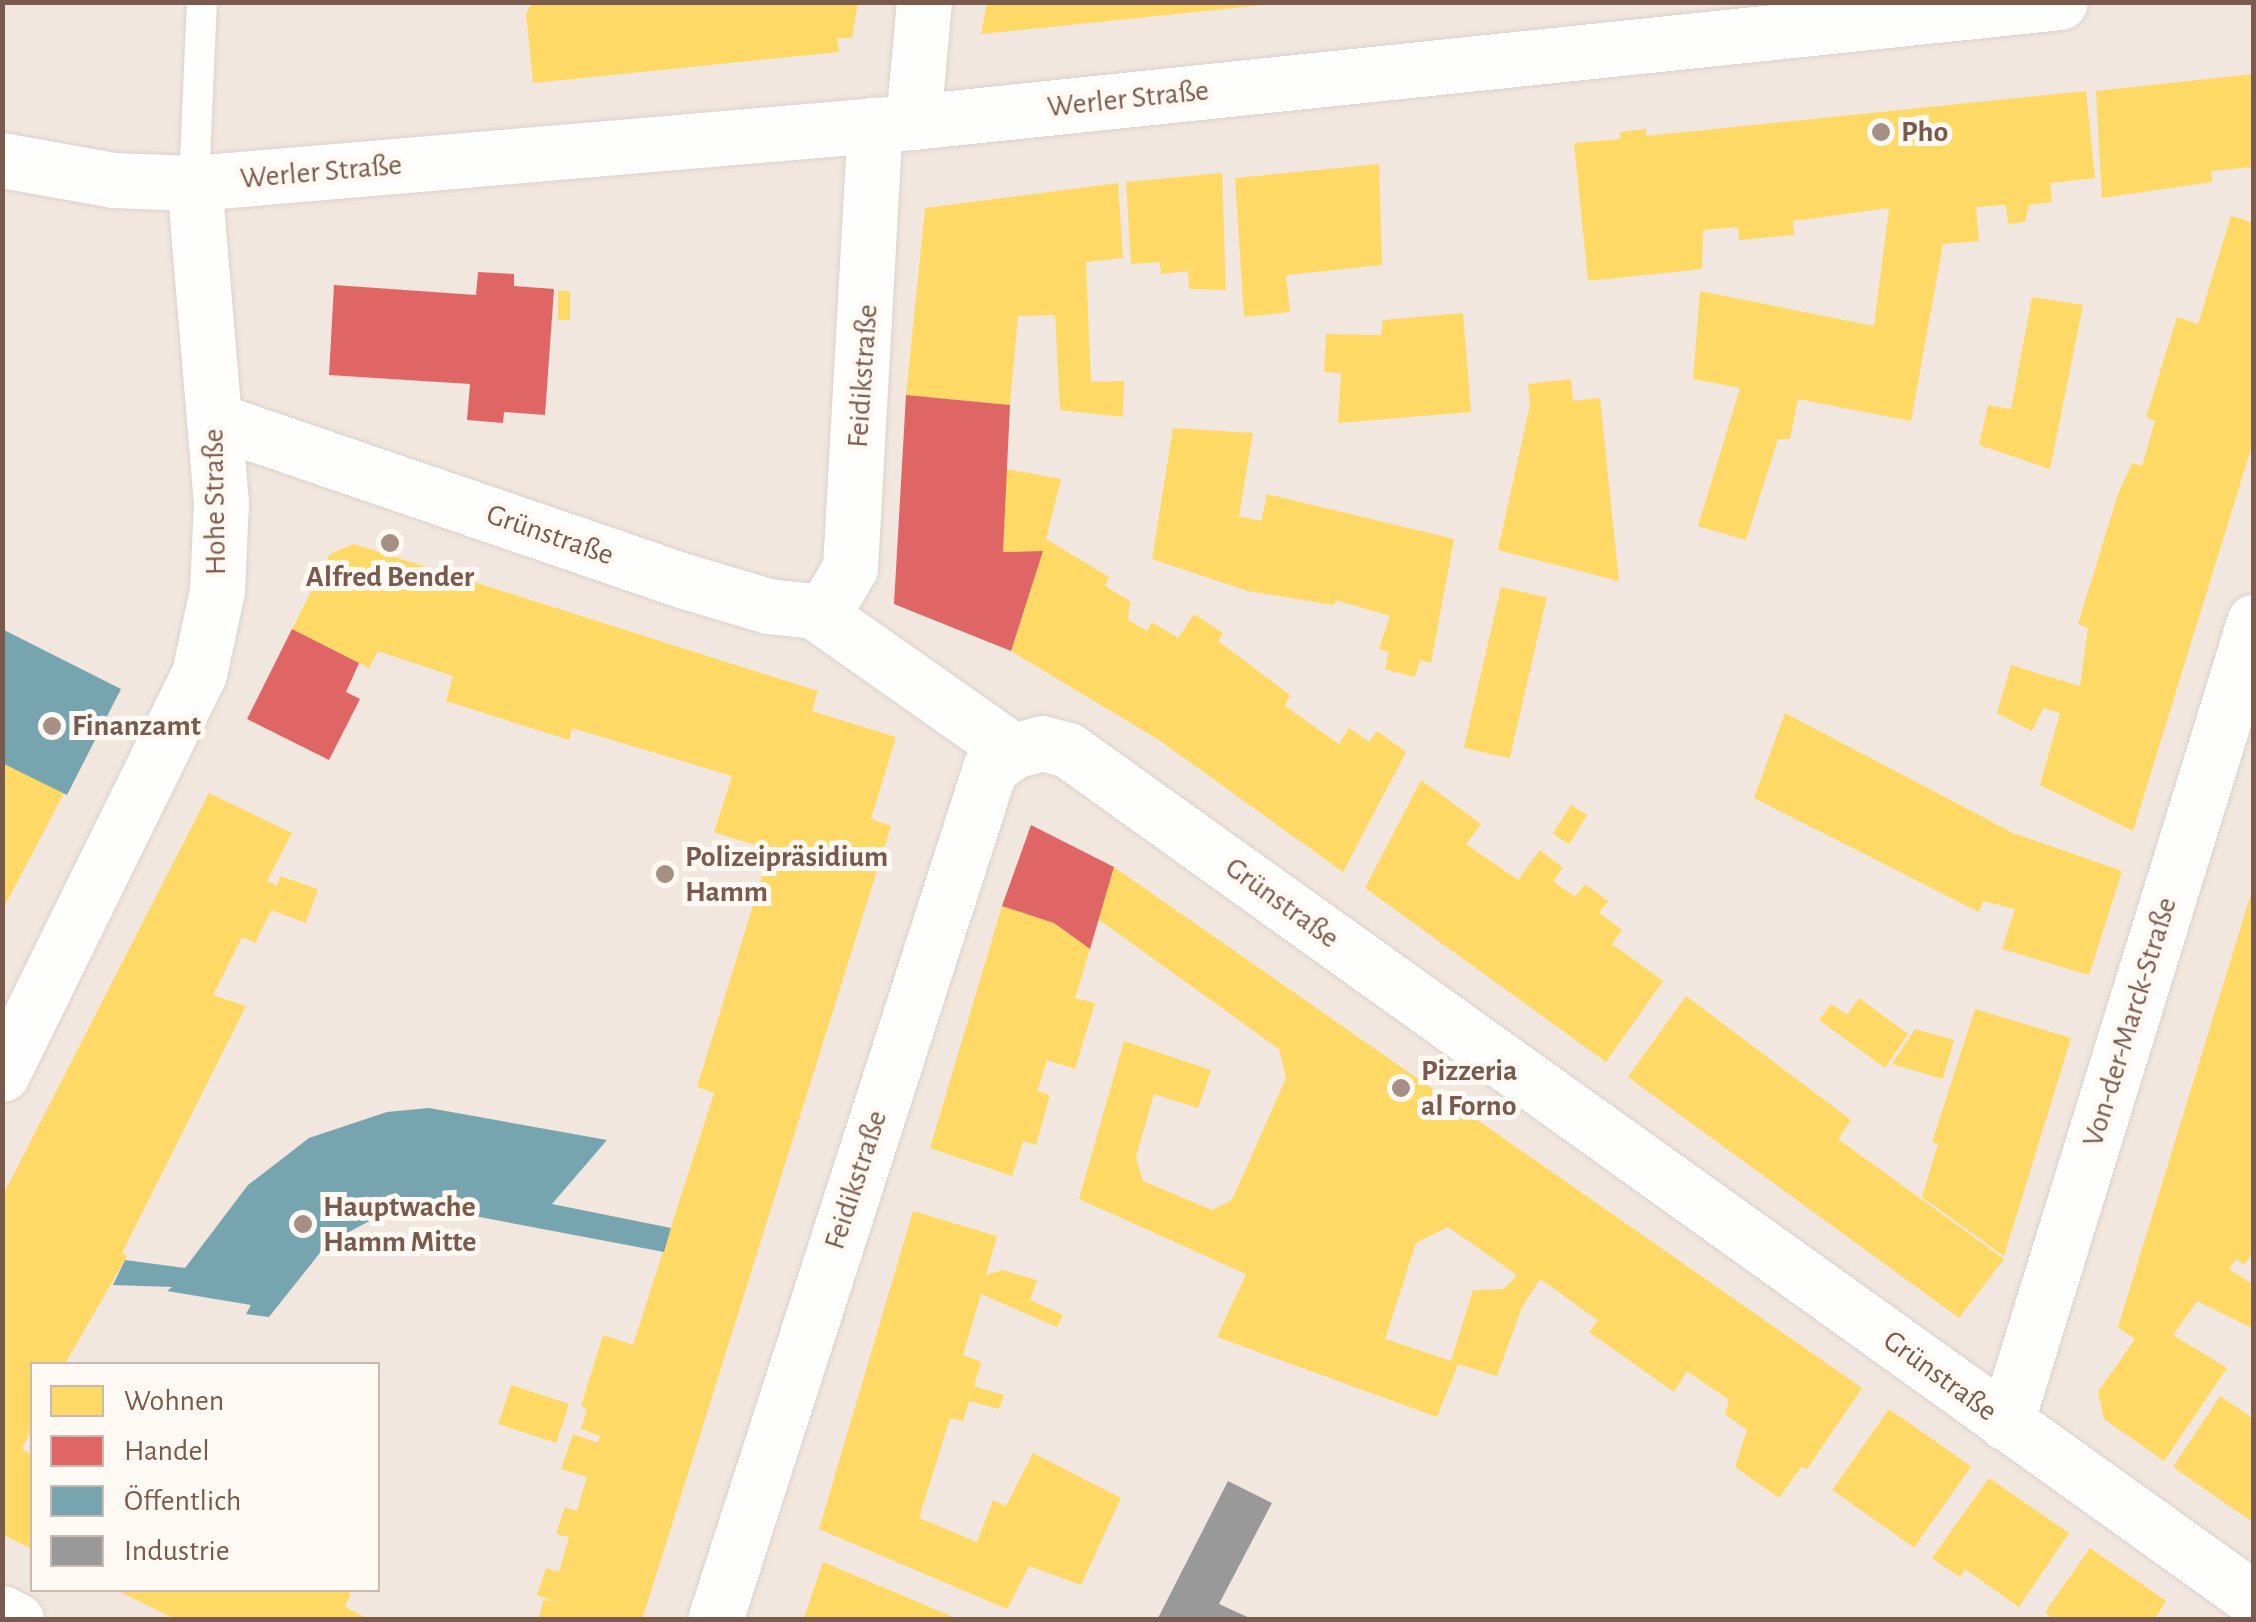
<!DOCTYPE html>
<meta charset="utf-8">
<style>
body{margin:0}
#map{position:relative;width:2256px;height:1622px;overflow:hidden;background:#f9f5f0;font-family:"Alegreya Sans",sans-serif}
div>[style]{position:absolute}
[style*='--x']{left:calc(var(--x)*1px);top:calc(var(--y)*1px);width:calc(var(--w)*1px);rotate:calc(var(--a)*1deg)}
.residential>*{inset:0;background:#f2e7de}
.homes>*{inset:0;background:#ffd966;transform-origin:0 0}
.shops>*{inset:0;background:#e06666}
.public>*{inset:0;background:#76a5af}
.industry>*{inset:0;background:#999}
.roads{filter:drop-shadow(0 0 2px #d9d2ce) drop-shadow(0 0 2px #d9d2ce)}
.lane>*{height:30px;margin:-15px;padding:0 15px;transform-origin:15px;border-radius:15px;background:#fefefd}
.street>*{height:55px;margin:-27.5px;padding:0 27.5px;transform-origin:27.5px;border-radius:27.5px;background:#fefefd}
.secondary>*{height:55px;margin:-27.5px;padding:0 27.5px;transform-origin:27.5px;border-radius:27.5px;background:#fefefd}
.dots>*{width:28px;height:28px;translate:-50% -50%;box-sizing:border-box;border:5px solid #fff9f3;border-radius:50%}
span{translate:-50% -50%;white-space:nowrap;text-align:center;line-height:1.15;-webkit-text-stroke:10px #fff9f3;paint-order:stroke}
.street-label{font-size:30px;color:#7a5a4d}
.poi-label{font-size:30px;color:#7a5a4d;font-weight:700}
.left{translate:0 -50%;text-align:left}
.frame{position:absolute;inset:0;border:5px solid #7a5a4d;pointer-events:none}
.legend{position:absolute;left:30px;top:1362px;width:350px;height:230px;box-sizing:border-box;background:#fff9f3;border:2px solid #cab9b1;margin:0;padding:12px 18px;list-style:none;font-size:30px;color:#7a5a4d}
.legend li{display:flex;align-items:center;gap:20px;height:50px}
.legend b{width:50px;border:2px solid #cab9b1}
</style>
<div id="map">
<div class="residential">
<div style="clip-path:polygon(evenodd,3px 3px,2253px 3px,2253px 1619px,3px 1620px,3px 3px,32px 1364px,378px 1364px,378px 1590px,32px 1590px,32px 1364px)"></div>
</div>
<div class="homes">
<div style="clip-path:polygon(532px 2px,858px 2px,852px 38px,837px 38px,839px 52px,533px 83px,526px 13px)"></div>
<div style="clip-path:polygon(987px 2px,1262px 2px,1263px 5px,981px 34px)"></div>
<div style="clip-path:polygon(2254px 74px,2254px 167px,2211px 171px,2212px 182px,2102px 198px,2096px 91px)"></div>
<div style="clip-path:polygon(2086px 91px,2095px 178px,2050px 183px,2052px 202px,2029px 205px,2025px 222px,2008px 224px,2006px 205px,1976px 207px,1979px 241px,1943px 244px,1911px 421px,1798px 399px,1790px 439px,1778px 439px,1746px 540px,1698px 526px,1740px 388px,1693px 379px,1700px 291px,1874px 326px,1889px 208px,1793px 221px,1794px 235px,1739px 240px,1738px 227px,1703px 230px,1702px 269px,1588px 281px,1574px 143px,1621px 139px,1620px 132px,1646px 129px,1646px 136px)"></div>
<div style="clip-path:polygon(1379px 164px,1382px 265px,1286px 275px,1290px 312px,1244px 317px,1235px 178px)"></div>
<div style="clip-path:polygon(1222px 173px,1226px 290px,1189px 289px,1188px 271px,1161px 274px,1160px 262px,1131px 264px,1126px 182px)"></div>
<div style="clip-path:polygon(1118px 183px,1123px 258px,1086px 262px,1091px 382px,1124px 381px,1123px 417px,1060px 410px,1055px 315px,1018px 316px,1010px 405px,906px 395px,925px 208px)"></div>
<div style="clip-path:polygon(2231px 216px,2254px 223px,2254px 439px,2133px 831px,2040px 785px,2060px 713px,2043px 708px,2032px 731px,1997px 713px,2011px 665px,2080px 686px,2088px 628px,2078px 624px,2118px 494px,2132px 463px,2142px 466px,2155px 421px,2146px 417px,2177px 317px,2198px 324px)"></div>
<div style="left:558px;top:291px;width:12px;height:29px"></div>
<div style="clip-path:polygon(2032px 297px,2083px 305px,2050px 469px,1979px 445px,1988px 405px,2011px 409px)"></div>
<div style="clip-path:polygon(1463px 313px,1471px 412px,1338px 423px,1341px 373px,1324px 372px,1326px 334px,1381px 335px,1383px 320px)"></div>
<div style="clip-path:polygon(1571px 379px,1573px 401px,1600px 398px,1619px 581px,1498px 550px,1530px 405px,1528px 384px)"></div>
<div style="clip-path:polygon(1173px 428px,1253px 433px,1239px 516px,1261px 521px,1267px 494px,1454px 539px,1431px 663px,1420px 660px,1415px 677px,1385px 669px,1389px 652px,1379px 649px,1390px 616px,1336px 600px,1334px 605px,1248px 591px,1152px 559px)"></div>
<div style="clip-path:polygon(1006px 469px,1061px 479px,1046px 539px,1109px 577px,1105px 586px,1130px 601px,1128px 620px,1147px 631px,1152px 622px,1178px 638px,1194px 614px,1223px 633px,1218px 641px,1290px 695px,1285px 706px,1339px 744px,1349px 728px,1369px 742px,1377px 731px,1406px 752px,1343px 872px,1159px 740px,1011px 651px,1043px 551px,1003px 552px)"></div>
<div style="clip-path:polygon(354px 544px,818px 691px,812px 711px,896px 737px,871px 819px,891px 826px,642px 1620px,538px 1620px,544px 1599px,563px 1605px,537px 1595px,546px 1568px,559px 1572px,569px 1537px,556px 1534px,565px 1507px,577px 1511px,587px 1477px,561px 1469px,573px 1434px,598px 1443px,600px 1436px,581px 1429px,587px 1409px,581px 1406px,603px 1335px,633px 1345px,714px 1093px,697px 1087px,770px 850px,714px 832px,732px 776px,572px 728px,569px 740px,446px 701px,453px 676px,378px 651px,369px 668px,292px 629px,330px 554px)"></div>
<div style="left:1501px;top:587px;width:47px;height:165px;rotate:13deg"></div>
<div style="clip-path:polygon(1785px 713px,2013px 833px,2122px 871px,2089px 975px,2002px 949px,2015px 909px,1983px 901px,1979px 912px,1754px 798px)"></div>
<div style="clip-path:polygon(2px 763px,64px 793px,2px 911px)"></div>
<div style="clip-path:polygon(1421px 780px,1481px 824px,1466px 844px,1518px 880px,1540px 850px,1563px 868px,1553px 881px,1575px 897px,1585px 884px,1608px 901px,1599px 913px,1622px 930px,1612px 944px,1663px 981px,1606px 1062px,1365px 888px)"></div>
<div style="clip-path:polygon(209px 793px,292px 833px,267px 881px,277px 886px,280px 876px,318px 889px,306px 923px,271px 910px,255px 943px,242px 937px,213px 995px,246px 1006px,122px 1253px,127px 1256px,65px 1364px,32px 1364px,32px 1428px,22px 1449px,32px 1454px,32px 1549px,2px 1534px,2px 1197px)"></div>
<div style="left:1571px;top:805px;width:19px;height:34px;rotate:32deg"></div>
<div style="clip-path:polygon(evenodd,1114px 867px,1862px 1388px,1807px 1469px,1802px 1466px,1779px 1498px,1735px 1467px,1747px 1430px,1725px 1414px,1729px 1400px,1687px 1371px,1674px 1392px,1589px 1332px,1598px 1320px,1540px 1279px,1522px 1307px,1497px 1376px,1458px 1364px,1437px 1417px,1217px 1337px,1246px 1274px,1079px 1199px,1124px 1041px,1211px 1070px,1198px 1108px,1154px 1094px,1136px 1157px,1143px 1181px,1212px 1210px,1232px 1200px,1286px 1078px,1279px 1049px,1098px 919px,1114px 867px,1448px 1227px,1517px 1275px,1504px 1289px,1473px 1290px,1451px 1361px,1385px 1339px,1416px 1243px,1448px 1227px)"></div>
<div style="clip-path:polygon(2254px 884px,2254px 1251px,2244px 1265px,2236px 1259px,2229px 1269px,2254px 1285px,2254px 1329px,2197px 1301px,2173px 1335px,2227px 1368px,2164px 1461px,2104px 1419px,2098px 1392px,2135px 1339px,2118px 1327px)"></div>
<div style="clip-path:polygon(1002px 906px,1054px 923px,1090px 949px,1075px 998px,1095px 1003px,1075px 1069px,1047px 1060px,1037px 1091px,1050px 1095px,1036px 1145px,1023px 1141px,1012px 1176px,930px 1148px)"></div>
<div style="clip-path:polygon(1686px 996px,1851px 1120px,1838px 1139px,2004px 1259px,1959px 1318px,1628px 1077px)"></div>
<div style="clip-path:polygon(1859px 998px,1908px 1034px,1885px 1068px,1819px 1020px,1831px 1004px,1847px 1015px)"></div>
<div style="clip-path:polygon(1975px 1009px,2071px 1038px,2004px 1256px,1922px 1197px,1938px 1144px,1932px 1142px)"></div>
<div style="clip-path:polygon(1915px 1029px,1954px 1040px,1943px 1079px,1892px 1064px)"></div>
<div style="clip-path:polygon(913px 1211px,997px 1236px,986px 1275px,1002px 1270px,1037px 1280px,1030px 1300px,1063px 1315px,1057px 1327px,981px 1294px,963px 1355px,981px 1362px,974px 1386px,1004px 1395px,999px 1409px,969px 1401px,963px 1421px,950px 1418px,919px 1518px,977px 1542px,993px 1500px,1006px 1506px,1033px 1453px,1121px 1498px,1081px 1585px,1029px 1566px,1007px 1609px,819px 1529px)"></div>
<div style="left:511px;top:1385px;width:61px;height:41px;rotate:18deg"></div>
<div style="clip-path:polygon(2220px 1396px,2254px 1419px,2254px 1523px,2173px 1467px)"></div>
<div style="left:1889px;top:1409px;width:100px;height:99px;rotate:35deg"></div>
<div style="clip-path:polygon(1989px 1478px,2069px 1533px,2019px 1607px,1965px 1569px,1960px 1577px,1932px 1558px)"></div>
<div style="clip-path:polygon(2090px 1548px,2166px 1601px,2154px 1620px,2055px 1620px,2045px 1612px)"></div>
<div style="clip-path:polygon(823px 1562px,958px 1619px,958px 1620px,803px 1620px)"></div>
<div style="clip-path:polygon(116px 1590px,343px 1590px,351px 1593px,345px 1607px,371px 1620px,177px 1620px)"></div>
</div>
<div class="shops">
<div style="clip-path:polygon(478px 272px,514px 274px,514px 286px,554px 289px,545px 415px,504px 412px,503px 423px,467px 420px,470px 384px,329px 375px,334px 285px,476px 295px)"></div>
<div style="clip-path:polygon(906px 395px,1010px 405px,1003px 552px,1043px 551px,1011px 651px,894px 604px)"></div>
<div style="clip-path:polygon(292px 629px,359px 663px,346px 692px,360px 699px,329px 760px,247px 719px)"></div>
<div style="clip-path:polygon(1031px 825px,1114px 867px,1090px 949px,1054px 923px,1002px 906px)"></div>
</div>
<div class="public">
<div style="clip-path:polygon(2px 629px,121px 689px,67px 795px,2px 763px)"></div>
<div style="clip-path:polygon(429px 1108px,607px 1140px,552px 1204px,671px 1228px,664px 1252px,421px 1206px,386px 1212px,327px 1244px,269px 1317px,246px 1314px,251px 1305px,167px 1291px,172px 1287px,113px 1285px,125px 1260px,185px 1268px,248px 1185px,309px 1138px,387px 1112px)"></div>
</div>
<div class="industry">
<div style="clip-path:polygon(1228px 1481px,1272px 1503px,1219px 1604px,1254px 1620px,1157px 1620px)"></div>
</div>
<div class="roads">
<div class="lane">
<div style="--x:194;--y:183;--w:181;--a:-87.5"></div>
</div>
<div class="street">
<div style="--x:913;--y:122;--w:121;--a:-84.8"></div>
<div style="--x:214;--y:420;--w:494;--a:18.9"></div>
<div style="--x:681;--y:580;--w:91;--a:16.6"></div>
<div style="--x:768;--y:606;--w:46;--a:6.2"></div>
<div style="--x:814;--y:611;--w:243;--a:35.1"></div>
<div style="--x:814;--y:611;--w:18;--a:-29"></div>
<div style="--x:830;--y:602;--w:39;--a:-60"></div>
<div style="--x:850;--y:568;--w:444;--a:-86.8"></div>
<div style="--x:2;--y:1074;--w:446;--a:-63.8"></div>
<div style="--x:199;--y:674;--w:85;--a:-77.8"></div>
<div style="--x:217;--y:591;--w:88;--a:-87.4"></div>
<div style="--x:221;--y:503;--w:321;--a:-94.8"></div>
<div style="--x:2006;--y:1423;--w:839;--a:-72.8"></div>
<div style="--x:2;--y:1613;--w:16;--a:27"></div>
<div style="--x:715;--y:1620;--w:895;--a:-72.11"></div>
<div style="--x:990;--y:768;--w:29;--a:-36"></div>
<div style="--x:1013;--y:751;--w:30;--a:-15"></div>
<div style="--x:1042;--y:743;--w:27;--a:15"></div>
<div style="--x:1068;--y:750;--w:1459;--a:35.6"></div>
</div>
<div class="secondary">
<div style="--x:2;--y:160;--w:113;--a:10.2"></div>
<div style="--x:113;--y:180;--w:81;--a:2.1"></div>
<div style="--x:194;--y:183;--w:722;--a:-4.85"></div>
<div style="--x:913;--y:122;--w:1153;--a:-5.97"></div>
</div>
</div>
<div class="dots">
<div style="left:1881px;top:132px;background:#a69086"></div>
<div style="left:390px;top:543px;background:#a69086"></div>
<div style="left:52px;top:726px;background:#a69086"></div>
<div style="left:665px;top:874px;background:#a69086"></div>
<div style="left:1401px;top:1088px;background:#a69086"></div>
<div style="left:303px;top:1224px;background:#a69086"></div>
</div>
<div class="street-label">
<span style="left:1128px;top:99px;rotate:-6deg">Werler Straße</span>
<span style="left:321px;top:172px;rotate:-5deg">Werler Straße</span>
<span style="left:863px;top:376px;rotate:-86deg">Feidikstraße</span>
<span style="left:215px;top:502px;rotate:-91deg">Hohe Straße</span>
<span style="left:550px;top:535px;rotate:19deg">Grünstraße</span>
<span style="left:1282px;top:903px;rotate:36deg">Grünstraße</span>
<span style="left:2130px;top:1022px;rotate:-73deg">Von-der-Marck-Straße</span>
<span style="left:856px;top:1180px;rotate:-72deg">Feidikstraße</span>
<span style="left:1940px;top:1376px;rotate:36deg">Grünstraße</span>
</div>
<div class="poi-label">
<span class="left" style="left:1901px;top:132px">Pho</span>
<span style="left:390px;top:577px">Alfred Bender</span>
<span class="left" style="left:72px;top:726px">Finanzamt</span>
<span class="left" style="left:685px;top:874px">Polizeipräsidium<br>Hamm</span>
<span class="left" style="left:1421px;top:1088px">Pizzeria<br>al Forno</span>
<span class="left" style="left:323px;top:1224px">Hauptwache<br>Hamm Mitte</span>
</div>
<div class="frame"></div>
<ul class="legend">
<li><b style="height:28px;background:#ffd966"></b>Wohnen</li>
<li><b style="height:28px;background:#e06666"></b>Handel</li>
<li><b style="height:28px;background:#76a5af"></b>Öffentlich</li>
<li><b style="height:28px;background:#999"></b>Industrie</li>
</ul>
</div>
